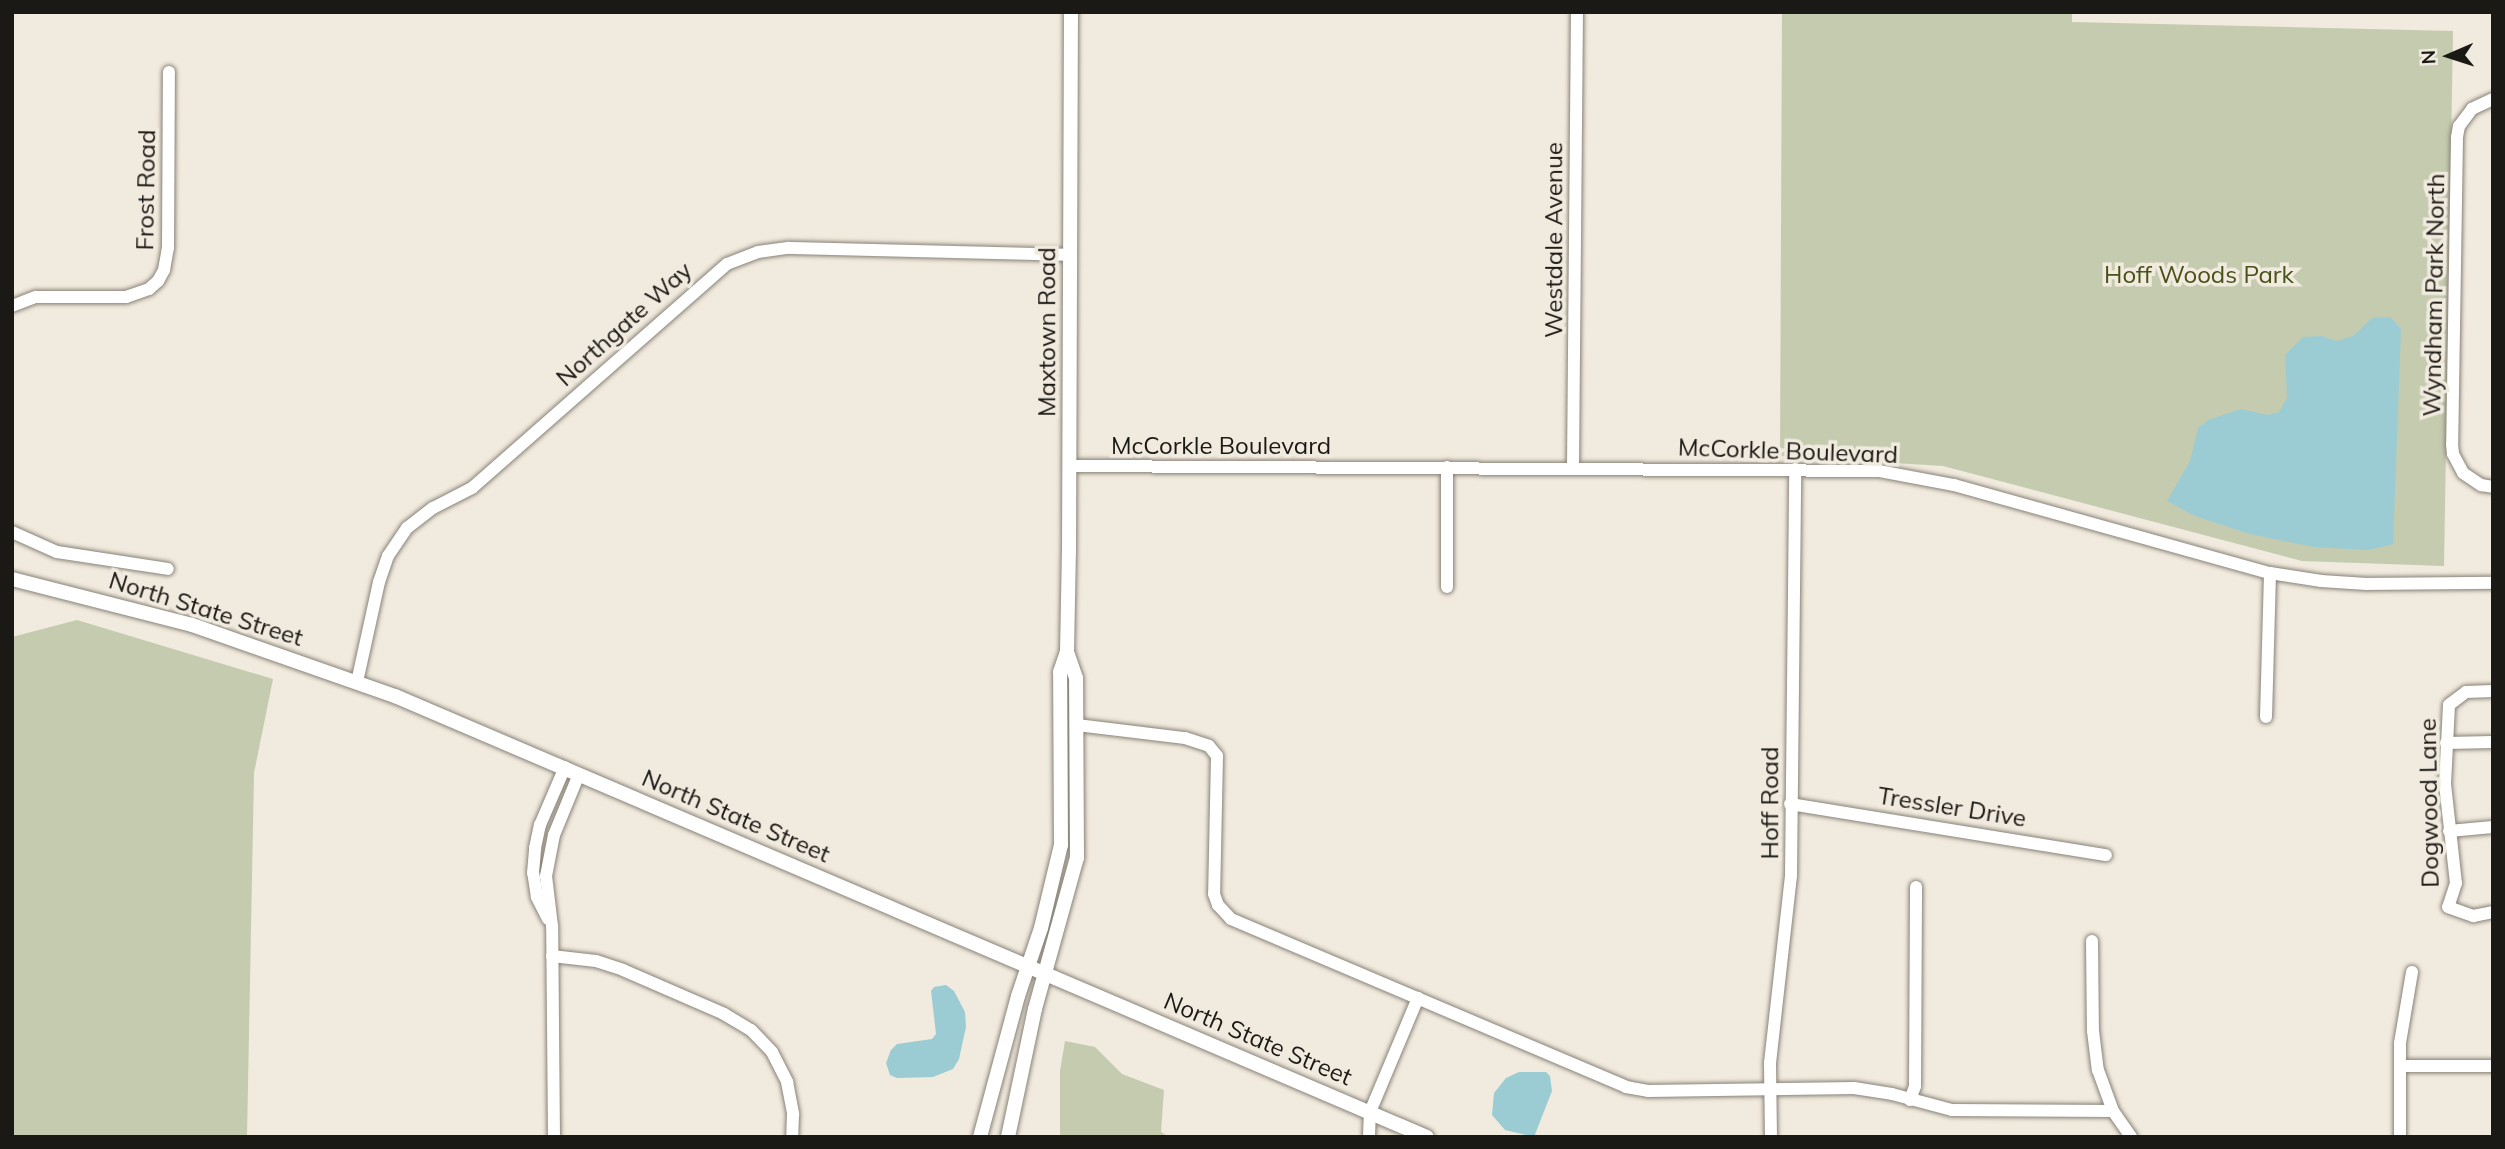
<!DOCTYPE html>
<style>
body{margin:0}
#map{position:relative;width:2505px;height:1149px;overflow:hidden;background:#f1eade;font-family:Mulish,sans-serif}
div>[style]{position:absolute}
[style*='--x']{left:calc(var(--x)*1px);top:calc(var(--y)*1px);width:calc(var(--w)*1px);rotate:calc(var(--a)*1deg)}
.green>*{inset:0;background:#c4cbae}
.water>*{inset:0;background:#9bccd4}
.roads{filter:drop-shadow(0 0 2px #888278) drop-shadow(0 0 2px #888278)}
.minor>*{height:12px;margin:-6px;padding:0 6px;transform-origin:6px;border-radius:6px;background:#fff}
.major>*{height:14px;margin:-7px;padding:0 7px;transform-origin:7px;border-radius:7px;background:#fff}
span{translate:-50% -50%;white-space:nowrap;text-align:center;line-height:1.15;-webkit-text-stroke:7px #f1eade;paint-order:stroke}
.street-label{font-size:24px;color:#1b1915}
.park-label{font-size:24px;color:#485218}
.frame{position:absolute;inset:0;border:14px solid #1b1915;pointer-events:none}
.north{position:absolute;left:2414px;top:21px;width:70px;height:70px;-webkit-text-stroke:5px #f1eade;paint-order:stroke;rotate:267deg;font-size:19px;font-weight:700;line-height:28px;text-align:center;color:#1b1915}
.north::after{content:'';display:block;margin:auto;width:24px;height:32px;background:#1b1915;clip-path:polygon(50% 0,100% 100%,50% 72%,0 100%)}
</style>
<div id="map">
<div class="green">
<div style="clip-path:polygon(1782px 12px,2072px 12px,2072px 22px,2453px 31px,2444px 566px,2302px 561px,1943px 466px,1780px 456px)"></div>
<div style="clip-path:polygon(77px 620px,273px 679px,254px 773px,247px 1137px,12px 1137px,12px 637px)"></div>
<div style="clip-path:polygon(1065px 1041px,1095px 1047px,1122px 1074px,1164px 1090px,1161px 1132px,1169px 1137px,1060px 1137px,1060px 1071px)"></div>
</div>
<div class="water">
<div style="clip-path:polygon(2390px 317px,2401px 329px,2393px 544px,2368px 550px,2314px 547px,2250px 534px,2195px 516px,2167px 501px,2190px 461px,2198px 428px,2208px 420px,2241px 409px,2267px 415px,2279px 412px,2287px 398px,2285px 355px,2303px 337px,2321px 336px,2337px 341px,2353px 336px,2372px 318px)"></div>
<div style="clip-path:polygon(946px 985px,954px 991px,965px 1012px,966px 1027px,959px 1059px,953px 1069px,933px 1077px,897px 1078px,890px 1075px,886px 1063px,891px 1050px,897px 1044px,932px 1039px,936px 1034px,931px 991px,934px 987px)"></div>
<div style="clip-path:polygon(1519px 1072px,1546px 1072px,1550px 1076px,1552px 1091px,1534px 1137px,1505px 1130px,1492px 1115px,1494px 1093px,1506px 1078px)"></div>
</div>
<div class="roads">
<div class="minor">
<div style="--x:2493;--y:99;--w:23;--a:155"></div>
<div style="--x:2472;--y:109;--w:21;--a:127"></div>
<div style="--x:2459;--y:126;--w:11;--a:100"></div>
<div style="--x:2457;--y:137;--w:307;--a:90.9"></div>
<div style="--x:2452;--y:444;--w:10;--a:84"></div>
<div style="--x:2453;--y:454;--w:21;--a:62"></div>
<div style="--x:2463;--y:473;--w:22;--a:34"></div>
<div style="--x:2481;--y:485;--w:12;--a:9"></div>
<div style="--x:12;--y:306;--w:26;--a:-21"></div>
<div style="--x:36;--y:297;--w:90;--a:0"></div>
<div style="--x:126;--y:297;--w:24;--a:-19"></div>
<div style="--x:149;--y:289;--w:12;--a:-42"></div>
<div style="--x:158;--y:281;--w:13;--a:-61"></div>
<div style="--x:164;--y:270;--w:22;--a:-80"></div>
<div style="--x:168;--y:248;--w:176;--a:-89.7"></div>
<div style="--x:1069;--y:466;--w:810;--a:0.35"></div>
<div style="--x:1879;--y:471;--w:76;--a:10.6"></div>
<div style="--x:1954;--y:485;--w:328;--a:15.6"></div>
<div style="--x:2270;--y:573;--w:52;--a:8.9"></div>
<div style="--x:2321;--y:581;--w:46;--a:3.7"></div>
<div style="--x:2367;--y:584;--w:126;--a:-0.5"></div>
<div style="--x:1573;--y:467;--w:455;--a:-89.5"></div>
<div style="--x:12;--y:532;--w:49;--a:24"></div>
<div style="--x:57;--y:552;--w:112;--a:8.7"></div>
<div style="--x:1447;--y:587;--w:120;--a:-90"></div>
<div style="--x:357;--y:682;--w:102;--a:-77.6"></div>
<div style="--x:379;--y:582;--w:28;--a:-71"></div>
<div style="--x:388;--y:556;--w:34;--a:-56"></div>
<div style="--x:407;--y:528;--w:33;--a:-38"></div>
<div style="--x:433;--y:508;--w:44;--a:-27.1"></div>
<div style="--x:472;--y:488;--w:339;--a:-41.3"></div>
<div style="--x:727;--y:264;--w:33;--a:-21"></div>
<div style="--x:758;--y:252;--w:30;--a:-8"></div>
<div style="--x:788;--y:248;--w:282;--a:1.4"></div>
<div style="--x:2493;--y:691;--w:27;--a:178"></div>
<div style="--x:2466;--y:692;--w:21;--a:143"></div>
<div style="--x:2449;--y:705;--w:79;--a:92.9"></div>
<div style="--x:2445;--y:784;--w:100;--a:83.7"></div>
<div style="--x:2456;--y:883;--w:25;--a:108"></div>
<div style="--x:2448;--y:907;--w:27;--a:20"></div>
<div style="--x:2473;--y:916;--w:20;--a:-11"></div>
<div style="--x:2266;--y:717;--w:144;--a:-88.4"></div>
<div style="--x:1077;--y:725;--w:109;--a:6.9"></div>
<div style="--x:1185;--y:738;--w:25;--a:18"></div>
<div style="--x:1209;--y:746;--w:13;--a:51"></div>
<div style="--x:1217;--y:756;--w:138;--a:91.2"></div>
<div style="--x:1214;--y:894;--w:12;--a:70"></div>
<div style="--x:1218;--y:905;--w:19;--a:47"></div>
<div style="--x:1231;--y:919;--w:429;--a:23"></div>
<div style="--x:1626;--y:1087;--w:22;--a:10"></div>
<div style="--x:1648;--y:1091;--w:206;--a:-0.8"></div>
<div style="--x:1854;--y:1088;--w:38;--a:9"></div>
<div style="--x:1892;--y:1094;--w:62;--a:14.9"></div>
<div style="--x:1952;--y:1110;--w:161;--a:0.4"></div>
<div style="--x:2446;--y:743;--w:47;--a:-1.2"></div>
<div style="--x:1790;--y:804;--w:320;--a:9.2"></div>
<div style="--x:2449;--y:831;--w:44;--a:-5.2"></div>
<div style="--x:548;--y:919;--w:25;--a:-117"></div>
<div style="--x:537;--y:897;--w:24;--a:-99"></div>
<div style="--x:533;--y:873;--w:25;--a:-85"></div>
<div style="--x:535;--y:848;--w:24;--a:-78"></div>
<div style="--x:540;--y:825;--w:63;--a:-66.7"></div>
<div style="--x:2092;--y:941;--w:90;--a:89.4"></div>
<div style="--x:2093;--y:1031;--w:39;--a:83"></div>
<div style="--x:2098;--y:1070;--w:44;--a:69.9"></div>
<div style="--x:2113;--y:1111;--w:32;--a:55"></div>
<div style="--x:552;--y:956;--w:44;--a:6.5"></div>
<div style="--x:596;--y:961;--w:28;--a:18"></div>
<div style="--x:623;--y:970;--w:110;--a:23.5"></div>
<div style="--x:724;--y:1014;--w:31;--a:31"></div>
<div style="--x:751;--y:1030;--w:30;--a:46"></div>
<div style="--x:772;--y:1052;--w:34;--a:63"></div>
<div style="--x:787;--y:1082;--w:33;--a:79"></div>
<div style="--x:793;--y:1114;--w:23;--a:92"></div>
<div style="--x:2400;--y:1066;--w:93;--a:0"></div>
<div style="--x:1910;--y:1100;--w:15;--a:-70"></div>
<div style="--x:1915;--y:1086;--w:199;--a:-89.7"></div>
<div style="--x:554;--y:1137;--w:211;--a:-90.5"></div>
<div style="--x:552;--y:926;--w:50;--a:-96.8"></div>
<div style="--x:546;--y:876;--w:42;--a:-79"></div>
<div style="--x:554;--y:835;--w:66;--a:-67.7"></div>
<div style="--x:1369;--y:1137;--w:25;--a:-88"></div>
<div style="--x:1370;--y:1112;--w:124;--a:-67.2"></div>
<div style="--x:1771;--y:1137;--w:74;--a:-90.8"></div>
<div style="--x:1770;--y:1063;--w:188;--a:-83.6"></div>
<div style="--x:1791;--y:876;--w:407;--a:-89.4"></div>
<div style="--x:2400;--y:1137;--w:94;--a:-90"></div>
<div style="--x:2400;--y:1043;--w:72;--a:-80.4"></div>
</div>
<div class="major">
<div style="--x:12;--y:579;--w:186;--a:14.3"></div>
<div style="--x:192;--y:625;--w:215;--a:19.3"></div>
<div style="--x:395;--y:696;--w:1122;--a:23.14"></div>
<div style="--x:980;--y:1137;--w:146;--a:-74.9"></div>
<div style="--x:1018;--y:996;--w:72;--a:-71.3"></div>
<div style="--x:1041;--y:928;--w:85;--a:-76.5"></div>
<div style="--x:1061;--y:845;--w:173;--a:-90.3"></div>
<div style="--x:1060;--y:672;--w:21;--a:-71"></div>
<div style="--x:1067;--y:652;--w:100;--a:-88.9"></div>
<div style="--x:1069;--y:552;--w:540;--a:-89.79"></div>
<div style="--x:1008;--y:1137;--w:131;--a:-78.1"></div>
<div style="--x:1035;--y:1009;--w:157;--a:-74.5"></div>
<div style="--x:1077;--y:858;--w:180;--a:-90.3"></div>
<div style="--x:1076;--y:678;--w:28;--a:-109"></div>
</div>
</div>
<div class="street-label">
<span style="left:146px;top:190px;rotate:-89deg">Frost Road</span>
<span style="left:1554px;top:240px;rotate:-90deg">Westdale Avenue</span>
<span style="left:2434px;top:295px;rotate:-89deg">Wyndham Park North</span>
<span style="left:624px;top:324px;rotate:-42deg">Northgate Way</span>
<span style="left:1047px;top:332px;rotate:-90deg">Maxtown Road</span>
<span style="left:1221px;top:446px">McCorkle Boulevard</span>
<span style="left:1788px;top:451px;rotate:2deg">McCorkle Boulevard</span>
<span style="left:206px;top:609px;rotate:17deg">North State Street</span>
<span style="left:1770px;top:803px;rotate:-90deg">Hoff Road</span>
<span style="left:2429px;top:803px;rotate:-91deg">Dogwood Lane</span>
<span style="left:1952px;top:807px;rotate:9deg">Tressler Drive</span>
<span style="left:736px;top:816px;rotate:23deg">North State Street</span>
<span style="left:1258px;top:1039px;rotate:23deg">North State Street</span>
</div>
<div class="park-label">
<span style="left:2199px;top:275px">Hoff Woods Park</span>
</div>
<div class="frame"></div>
<div class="north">N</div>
</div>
